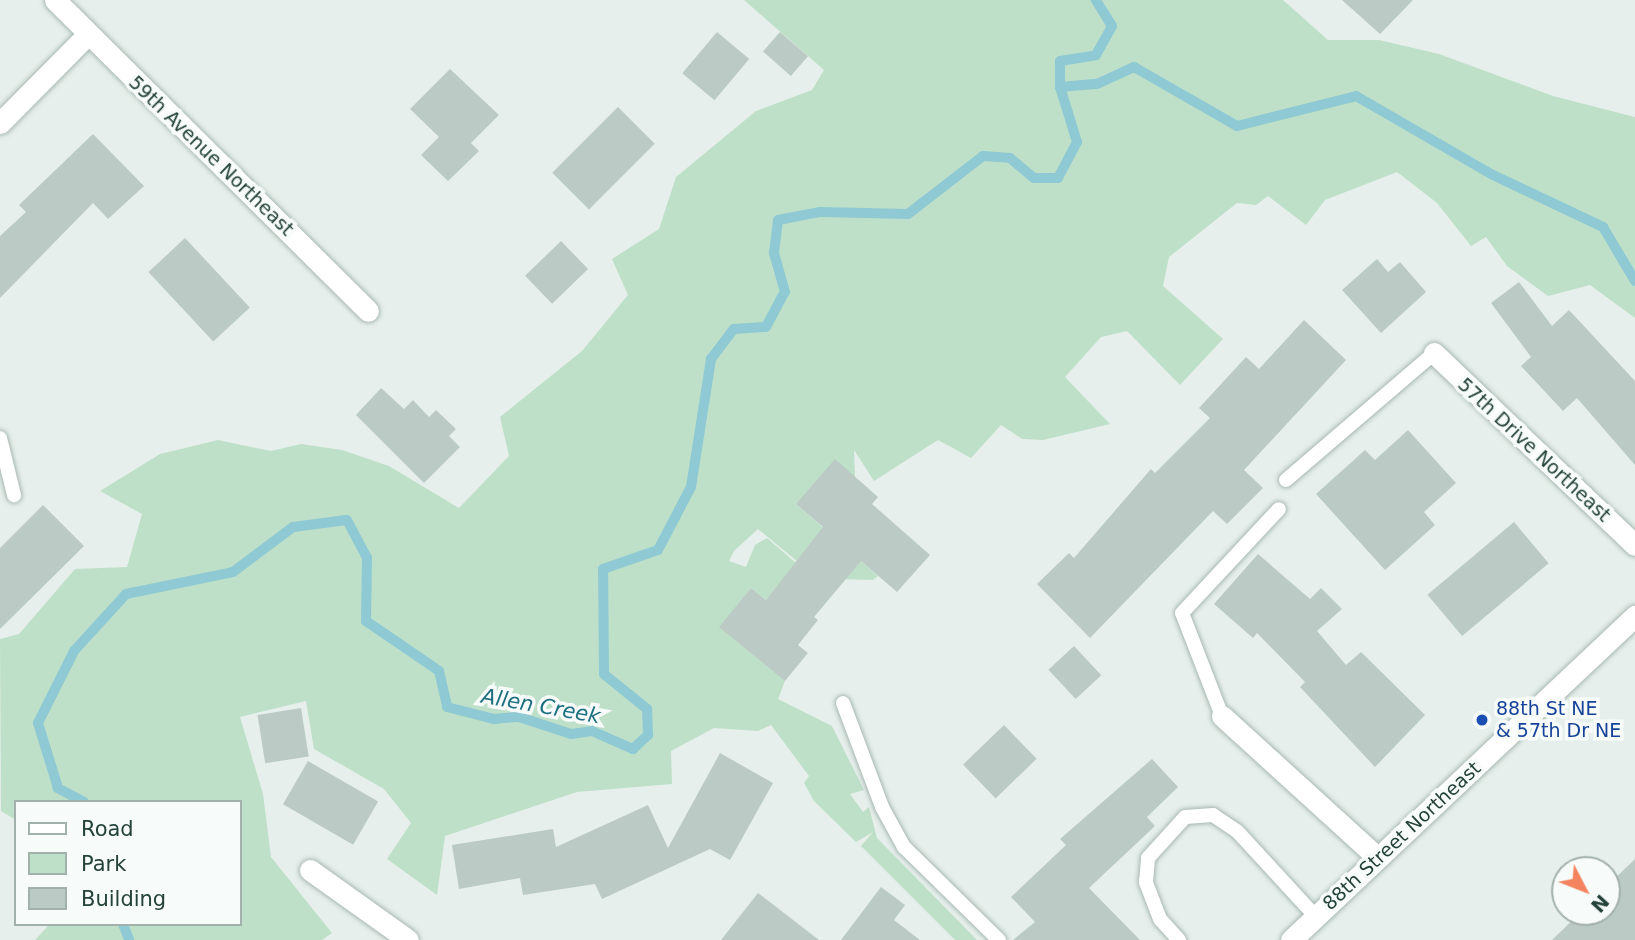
<!DOCTYPE html>
<style>
body{margin:0}
#map{position:relative;width:1635px;height:940px;overflow:hidden;background:#e6efeb;font-family:"DejaVu Sans",sans-serif}
div>[style]{position:absolute}
[style*='--x']{left:calc(var(--x)*1px);top:calc(var(--y)*1px);width:calc(var(--w)*1px);rotate:calc(var(--a)*1deg)}
.green>*{inset:0;background:#bfe0c8}
.stream>*{height:10px;margin:-5px;padding:0 5px;transform-origin:5px;border-radius:5px;background:#8ec9d4}
.building>*{inset:0;background:#bbcac4;transform-origin:0 0}
.roads{filter:drop-shadow(0 0 2px #a8b8b2) drop-shadow(0 0 2px #a8b8b2)}
.service>*{height:14px;margin:-7px;padding:0 7px;transform-origin:7px;border-radius:7px;background:#fff}
.minor>*{height:21px;margin:-10.5px;padding:0 10.5px;transform-origin:10.5px;border-radius:10.5px;background:#fff}
.secondary>*{height:21px;margin:-10.5px;padding:0 10.5px;transform-origin:10.5px;border-radius:10.5px;background:#fff}
.dots>*{width:19px;height:19px;translate:-50% -50%;box-sizing:border-box;border:4px solid #f7fbf9;border-radius:50%}
span{translate:-50% -50%;white-space:nowrap;text-align:center;line-height:1.15;-webkit-text-stroke:7px #f7fbf9;paint-order:stroke}
.street-label{font-size:19px;color:#24423a}
.transit-label{font-size:19px;color:#164399}
.left{translate:0 -50%;text-align:left}
.water-label{font-size:21px;color:#1c6f80;font-style:italic}
.legend{position:absolute;left:14px;top:800px;width:228px;height:126px;box-sizing:border-box;background:#f7fbf9;border:2px solid #a3b1ad;margin:0;padding:9px 12px;list-style:none;font-size:21px;color:#24423a}
.legend li{display:flex;align-items:center;gap:14px;height:35px}
.legend b{width:35px;border:2px solid #a3b1ad}
.north{position:absolute;left:1551px;top:856px;width:70px;height:70px;box-sizing:border-box;background:#f7fbf9;border:2px solid #a3b1ad;border-radius:50%;rotate:132deg;font-size:19px;font-weight:700;line-height:28px;text-align:center;color:#24423a}
.north::after{content:'';display:block;margin:auto;width:24px;height:32px;background:#f4845f;clip-path:polygon(50% 0,100% 100%,50% 72%,0 100%)}
</style>
<div id="map">
<div class="green">
<div style="clip-path:polygon(744px 0,1283px 0,1328px 40px,1379px 40px,1439px 54px,1553px 96px,1635px 117px,1635px 318px,1590px 285px,1548px 296px,1507px 266px,1486px 237px,1471px 246px,1437px 203px,1397px 172px,1325px 200px,1306px 225px,1268px 196px,1256px 205px,1237px 203px,1169px 257px,1163px 286px,1223px 339px,1180px 385px,1127px 331px,1101px 337px,1065px 377px,1110px 424px,1043px 440px,1022px 439px,1001px 425px,971px 458px,938px 440px,874px 481px,854px 450px,855px 477px,796px 504px,878px 576px,873px 580px,839px 579px,798px 562px,758px 529px,734px 551px,729px 561px,746px 567px,755px 545px,767px 538px,796px 563px,766px 600px,751px 588px,720px 627px,785px 681px,778px 699px,832px 726px,864px 790px,850px 794px,863px 812px,869px 807px,877px 838px,977px 940px,955px 940px,861px 846px,873px 832px,856px 842px,814px 801px,804px 783px,809px 776px,771px 725px,758px 731px,714px 728px,671px 751px,672px 784px,577px 792px,445px 836px,437px 895px,387px 859px,411px 823px,384px 789px,314px 749px,306px 701px,240px 717px,263px 794px,271px 857px,332px 933px,322px 940px,35px 940px,50px 924px,240px 924px,240px 802px,16px 802px,16px 820px,1px 811px,0 639px,19px 634px,75px 569px,127px 567px,142px 514px,100px 491px,160px 454px,218px 440px,271px 451px,301px 444px,342px 450px,389px 466px,459px 508px,509px 456px,500px 417px,582px 351px,628px 295px,612px 259px,659px 229px,676px 177px,756px 111px,812px 90px,824px 70px)"></div>
</div>
<div class="stream">
<div style="--x:1060;--y:87;--w:37;--a:-5"></div>
<div style="--x:1097;--y:84;--w:41;--a:-24.7"></div>
<div style="--x:1134;--y:67;--w:119;--a:29.8"></div>
<div style="--x:1237;--y:126;--w:123;--a:-14.1"></div>
<div style="--x:1356;--y:96;--w:158;--a:30"></div>
<div style="--x:1493;--y:175;--w:122;--a:25.3"></div>
<div style="--x:1603;--y:227;--w:63;--a:59.3"></div>
<div style="--x:84;--y:802;--w:30;--a:-152"></div>
<div style="--x:58;--y:788;--w:68;--a:-107.1"></div>
<div style="--x:38;--y:723;--w:80;--a:-63.4"></div>
<div style="--x:74;--y:651;--w:77;--a:-47.6"></div>
<div style="--x:126;--y:594;--w:109;--a:-11.6"></div>
<div style="--x:233;--y:572;--w:75;--a:-36.9"></div>
<div style="--x:293;--y:527;--w:54;--a:-7.4"></div>
<div style="--x:347;--y:520;--w:43;--a:62.2"></div>
<div style="--x:367;--y:558;--w:63;--a:90.9"></div>
<div style="--x:366;--y:621;--w:88;--a:34.4"></div>
<div style="--x:439;--y:671;--w:37;--a:77"></div>
<div style="--x:447;--y:707;--w:49;--a:14.3"></div>
<div style="--x:494;--y:719;--w:25;--a:-5"></div>
<div style="--x:519;--y:717;--w:55;--a:18.1"></div>
<div style="--x:571;--y:734;--w:21;--a:-8"></div>
<div style="--x:592;--y:731;--w:45;--a:23.7"></div>
<div style="--x:633;--y:749;--w:21;--a:-43"></div>
<div style="--x:648;--y:735;--w:26;--a:-92"></div>
<div style="--x:647;--y:709;--w:55;--a:-140.9"></div>
<div style="--x:604;--y:674;--w:105;--a:-90.5"></div>
<div style="--x:603;--y:569;--w:58;--a:-19.1"></div>
<div style="--x:658;--y:550;--w:71;--a:-62.4"></div>
<div style="--x:691;--y:487;--w:130;--a:-81.1"></div>
<div style="--x:711;--y:359;--w:38;--a:-53"></div>
<div style="--x:734;--y:329;--w:32;--a:-4"></div>
<div style="--x:766;--y:327;--w:40;--a:-62"></div>
<div style="--x:785;--y:292;--w:41;--a:-105.8"></div>
<div style="--x:774;--y:253;--w:33;--a:-83"></div>
<div style="--x:778;--y:220;--w:43;--a:-10.8"></div>
<div style="--x:820;--y:212;--w:88;--a:1.3"></div>
<div style="--x:908;--y:214;--w:95;--a:-37.7"></div>
<div style="--x:983;--y:156;--w:27;--a:4"></div>
<div style="--x:1010;--y:158;--w:31;--a:40"></div>
<div style="--x:1034;--y:178;--w:24;--a:0"></div>
<div style="--x:1058;--y:178;--w:41;--a:-62.2"></div>
<div style="--x:1077;--y:142;--w:58;--a:-107.2"></div>
<div style="--x:1060;--y:87;--w:26;--a:-90"></div>
<div style="--x:1060;--y:61;--w:36;--a:-9"></div>
<div style="--x:1096;--y:55;--w:33;--a:-61"></div>
<div style="--x:1112;--y:26;--w:31;--a:-122"></div>
<div style="--x:123;--y:924;--w:17;--a:69"></div>
</div>
<div class="building">
<div style="clip-path:polygon(1342px 0,1413px 0,1380px 34px)"></div>
<div style="left:717px;top:32px;width:42px;height:54px;rotate:40deg"></div>
<div style="left:780px;top:32px;width:37px;height:26px;rotate:41deg"></div>
<div style="clip-path:polygon(450px 69px,499px 115px,471px 143px,479px 151px,448px 181px,421px 155px,439px 137px,410px 109px)"></div>
<div style="left:618px;top:107px;width:52px;height:93px;rotate:45deg"></div>
<div style="clip-path:polygon(93px 134px,144px 186px,108px 219px,93px 203px,0 298px,0 236px,26px 212px,19px 205px)"></div>
<div style="left:185px;top:238px;width:95px;height:50px;rotate:47deg"></div>
<div style="left:561px;top:241px;width:39px;height:50px;rotate:46deg"></div>
<div style="clip-path:polygon(1377px 259px,1388px 272px,1400px 262px,1426px 292px,1381px 333px,1342px 290px)"></div>
<div style="clip-path:polygon(1519px 282px,1552px 326px,1569px 310px,1635px 381px,1635px 465px,1577px 398px,1563px 411px,1521px 366px,1531px 357px,1491px 303px)"></div>
<div style="clip-path:polygon(1304px 320px,1346px 360px,1244px 470px,1263px 488px,1227px 524px,1213px 511px,1090px 638px,1037px 584px,1069px 553px,1074px 558px,1151px 469px,1155px 473px,1210px 418px,1199px 408px,1246px 357px,1259px 369px)"></div>
<div style="clip-path:polygon(381px 388px,404px 409px,413px 400px,429px 417px,436px 410px,456px 429px,449px 436px,460px 447px,424px 483px,356px 415px)"></div>
<div style="clip-path:polygon(1408px 430px,1456px 483px,1424px 512px,1435px 525px,1385px 570px,1316px 494px,1365px 450px,1375px 460px)"></div>
<div style="clip-path:polygon(835px 459px,878px 497px,872px 504px,930px 555px,897px 592px,861px 561px,814px 617px,818px 620px,798px 645px,808px 653px,785px 681px,719px 627px,751px 588px,766px 600px,823px 527px,796px 504px)"></div>
<div style="clip-path:polygon(43px 505px,84px 546px,0 629px,0 548px)"></div>
<div style="left:1514px;top:522px;width:54px;height:113px;rotate:50deg"></div>
<div style="clip-path:polygon(1258px 554px,1310px 599px,1321px 588px,1342px 609px,1317px 631px,1346px 665px,1361px 652px,1425px 715px,1375px 767px,1300px 687px,1305px 682px,1257px 633px,1253px 638px,1214px 604px)"></div>
<div style="left:1074px;top:646px;width:40px;height:35px;rotate:47deg"></div>
<div style="left:301px;top:708px;width:49px;height:44px;rotate:81deg"></div>
<div style="left:1004px;top:725px;width:47px;height:57px;rotate:46deg"></div>
<div style="clip-path:polygon(720px 753px,773px 783px,730px 860px,710px 849px,602px 899px,595px 884px,523px 895px,520px 878px,459px 889px,452px 845px,553px 829px,556px 847px,648px 805px,668px 848px)"></div>
<div style="clip-path:polygon(1152px 759px,1178px 787px,1147px 817px,1155px 826px,1089px 888px,1140px 940px,1013px 940px,1035px 922px,1011px 897px,1066px 845px,1060px 839px)"></div>
<div style="left:308px;top:761px;width:81px;height:50px;rotate:30deg"></div>
<div style="clip-path:polygon(1635px 859px,1635px 940px,1552px 940px,1581px 912px,1607px 912px,1607px 886px)"></div>
<div style="clip-path:polygon(881px 887px,905px 905px,894px 920px,920px 940px,841px 940px)"></div>
<div style="clip-path:polygon(758px 893px,819px 940px,721px 940px)"></div>
</div>
<div class="roads">
<div class="service">
<div style="--x:0;--y:438;--w:59;--a:76.2"></div>
<div style="--x:1286;--y:480;--w:195;--a:-40.6"></div>
<div style="--x:843;--y:703;--w:111;--a:69.4"></div>
<div style="--x:882;--y:807;--w:46;--a:61.2"></div>
<div style="--x:904;--y:847;--w:133;--a:44.4"></div>
<div style="--x:1222;--y:716;--w:110;--a:-111.2"></div>
<div style="--x:1182;--y:613;--w:142;--a:-47"></div>
<div style="--x:1179;--y:940;--w:28;--a:-132"></div>
<div style="--x:1160;--y:919;--w:40;--a:-111"></div>
<div style="--x:1146;--y:882;--w:24;--a:-85"></div>
<div style="--x:1148;--y:858;--w:55;--a:-47.9"></div>
<div style="--x:1185;--y:817;--w:28;--a:-4"></div>
<div style="--x:1213;--y:815;--w:29;--a:34"></div>
<div style="--x:1237;--y:831;--w:117;--a:47.4"></div>
</div>
<div class="minor">
<div style="--x:55;--y:0;--w:441;--a:44.8"></div>
<div style="--x:0;--y:123;--w:124;--a:-45.3"></div>
<div style="--x:1434;--y:353;--w:278;--a:43.7"></div>
<div style="--x:1222;--y:716;--w:211;--a:42.3"></div>
<div style="--x:310;--y:870;--w:120;--a:35.5"></div>
</div>
<div class="secondary">
<div style="--x:1291;--y:940;--w:473;--a:-43.3"></div>
</div>
</div>
<div class="dots">
<div style="left:1482px;top:720px;background:#1a4fb4"></div>
</div>
<div class="street-label">
<span style="left:211px;top:156px;rotate:44deg">59th Avenue Northeast</span>
<span style="left:1534px;top:450px;rotate:43deg">57th Drive Northeast</span>
<span style="left:1402px;top:836px;rotate:-43deg">88th Street Northeast</span>
</div>
<div class="transit-label">
<span class="left" style="left:1496px;top:720px">88th St NE<br>&amp; 57th Dr NE</span>
</div>
<div class="water-label">
<span style="left:541px;top:706px;rotate:10deg">Allen Creek</span>
</div>
<ul class="legend">
<li><b style="height:9px;background:#fff"></b>Road</li>
<li><b style="height:19px;background:#bfe0c8"></b>Park</li>
<li><b style="height:19px;background:#bbcac4"></b>Building</li>
</ul>
<div class="north">N</div>
</div>
